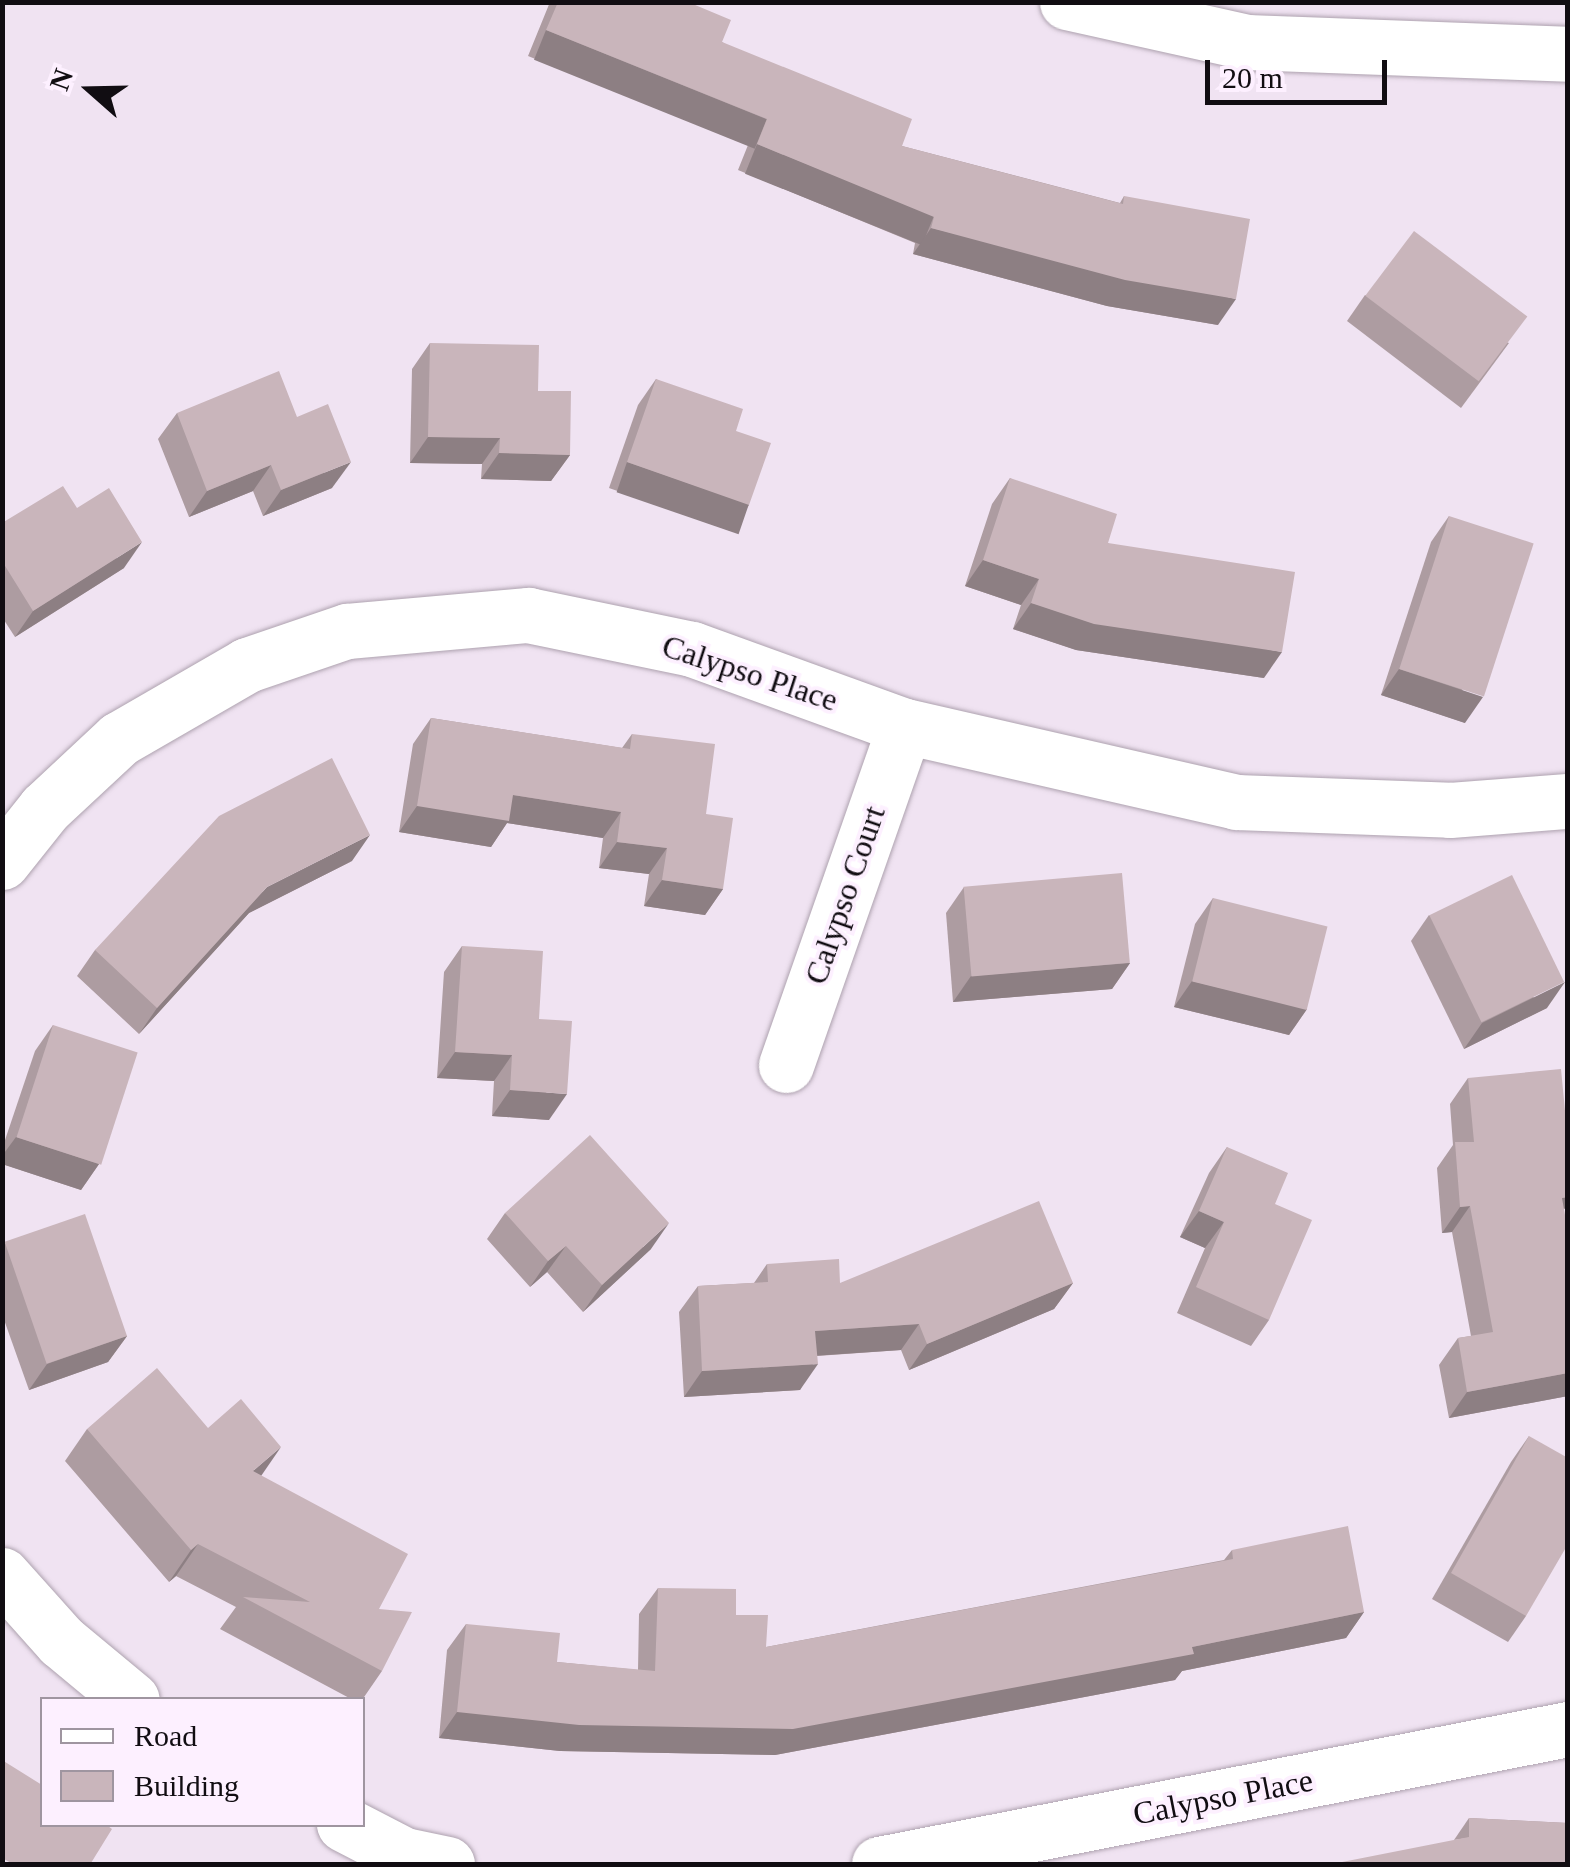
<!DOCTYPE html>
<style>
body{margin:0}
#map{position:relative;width:1570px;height:1867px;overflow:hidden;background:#f0e3f2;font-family:Georgia,serif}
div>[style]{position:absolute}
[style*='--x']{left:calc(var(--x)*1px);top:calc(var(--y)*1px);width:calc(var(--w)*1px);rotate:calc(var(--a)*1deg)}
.roads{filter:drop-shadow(0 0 2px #aea2af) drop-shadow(0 0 2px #aea2af)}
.street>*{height:55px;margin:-27.5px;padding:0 27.5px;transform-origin:27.5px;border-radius:27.5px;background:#fff}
.secondary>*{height:55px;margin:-27.5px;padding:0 27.5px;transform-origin:27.5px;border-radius:27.5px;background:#fff}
.wall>*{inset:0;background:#ad9ca1}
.shaded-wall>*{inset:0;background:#8d7f83;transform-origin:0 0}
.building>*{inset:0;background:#c9b5bb;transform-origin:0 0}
span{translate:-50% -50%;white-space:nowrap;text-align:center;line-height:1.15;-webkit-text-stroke:8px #fdf0ff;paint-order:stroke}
.street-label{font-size:32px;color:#110d12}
.frame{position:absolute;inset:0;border:5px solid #110d12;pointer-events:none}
.legend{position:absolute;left:40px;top:1697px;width:325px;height:130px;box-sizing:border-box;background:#fdf0ff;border:2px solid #9f95a0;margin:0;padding:12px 18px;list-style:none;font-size:30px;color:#110d12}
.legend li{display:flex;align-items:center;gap:20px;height:50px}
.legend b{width:50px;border:2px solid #9f95a0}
.north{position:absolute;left:40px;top:40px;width:100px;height:100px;-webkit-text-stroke:8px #fdf0ff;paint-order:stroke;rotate:290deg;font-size:28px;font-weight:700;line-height:40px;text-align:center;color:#110d12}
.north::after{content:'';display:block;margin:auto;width:35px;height:45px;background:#110d12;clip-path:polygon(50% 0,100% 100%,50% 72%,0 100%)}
.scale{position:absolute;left:1205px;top:60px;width:182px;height:45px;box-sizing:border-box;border:5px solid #110d12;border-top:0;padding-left:12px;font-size:30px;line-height:35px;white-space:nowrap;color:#110d12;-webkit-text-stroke:8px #fdf0ff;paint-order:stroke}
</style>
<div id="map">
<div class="roads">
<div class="street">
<div style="--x:2;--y:862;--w:69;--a:-51.5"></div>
<div style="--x:45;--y:808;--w:101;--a:-43"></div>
<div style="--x:119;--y:739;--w:148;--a:-30"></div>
<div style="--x:247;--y:665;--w:106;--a:-18.8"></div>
<div style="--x:347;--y:631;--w:182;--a:-5.1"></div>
<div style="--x:528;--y:615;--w:167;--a:11.7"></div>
<div style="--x:692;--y:649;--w:226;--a:19.9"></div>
<div style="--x:905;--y:726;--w:340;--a:12.9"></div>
<div style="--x:1236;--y:802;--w:214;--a:2.1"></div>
<div style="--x:1450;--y:810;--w:118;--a:-4.4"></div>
<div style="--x:786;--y:1065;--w:359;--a:-70.7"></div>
<div style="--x:2;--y:1575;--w:89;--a:48.2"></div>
<div style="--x:61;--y:1641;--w:92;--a:39.7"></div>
<div style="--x:344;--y:1824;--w:68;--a:27.3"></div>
<div style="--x:404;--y:1855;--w:44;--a:11.8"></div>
<div style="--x:879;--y:1864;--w:702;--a:-11.09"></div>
</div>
<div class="secondary">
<div style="--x:1067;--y:2;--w:184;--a:12.5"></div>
<div style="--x:1247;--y:42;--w:321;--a:2.1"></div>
</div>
</div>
<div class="wall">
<div style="clip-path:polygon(550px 2px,688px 2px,722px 42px,902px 146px,1120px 203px,1124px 196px,1218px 325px,1107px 306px,913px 254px,915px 243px,738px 170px,748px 145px,528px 56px)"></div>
<div style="clip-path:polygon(1365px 295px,1509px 343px,1461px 408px,1347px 321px)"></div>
<div style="clip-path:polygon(430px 343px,538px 391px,570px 455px,551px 481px,481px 479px,482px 464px,410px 463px,412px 369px)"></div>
<div style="clip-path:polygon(656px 379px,736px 431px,749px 505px,731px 531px,609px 488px,638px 405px)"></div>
<div style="clip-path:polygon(177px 413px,297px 417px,332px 488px,263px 516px,253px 491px,189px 517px,158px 439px)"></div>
<div style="clip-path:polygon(1010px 478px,1108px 543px,1264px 678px,1076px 650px,1013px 629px,1021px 605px,965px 586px,992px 504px)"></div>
<div style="clip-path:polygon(77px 508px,124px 568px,15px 637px,2px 617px,2px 523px)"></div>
<div style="clip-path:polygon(1449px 516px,1465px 723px,1381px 695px,1431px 542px)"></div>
<div style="clip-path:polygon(431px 718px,622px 748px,632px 734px,706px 814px,723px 889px,705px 915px,644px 906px,649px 874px,599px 868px,603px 838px,507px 823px,491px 847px,399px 832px,413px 744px)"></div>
<div style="clip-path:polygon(352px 861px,249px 913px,139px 1034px,77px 976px,95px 950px)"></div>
<div style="clip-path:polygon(964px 887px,1130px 963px,1112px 989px,953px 1002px,946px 913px)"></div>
<div style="clip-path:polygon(1213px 898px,1307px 1009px,1289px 1035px,1174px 1007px,1195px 924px)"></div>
<div style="clip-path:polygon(1429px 915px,1547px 1008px,1464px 1049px,1411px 941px)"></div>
<div style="clip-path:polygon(462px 946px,539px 1019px,549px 1120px,492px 1116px,494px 1081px,437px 1078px,444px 972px)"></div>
<div style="clip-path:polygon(53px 1025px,99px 1164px,81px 1190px,2px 1164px,2px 1149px,35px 1051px)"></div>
<div style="clip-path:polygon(1468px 1078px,1568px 1142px,1568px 1204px,1564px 1209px,1568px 1396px,1449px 1418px,1439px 1365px,1458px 1338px,1471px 1336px,1452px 1232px,1442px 1233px,1437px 1168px,1453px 1145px,1450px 1104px)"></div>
<div style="clip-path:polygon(1227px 1147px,1275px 1204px,1269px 1320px,1251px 1346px,1177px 1313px,1205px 1248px,1180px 1237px,1209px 1173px)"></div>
<div style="clip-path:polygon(505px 1213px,651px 1249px,583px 1312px,547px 1272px,530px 1287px,487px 1239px)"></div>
<div style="clip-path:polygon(5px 1243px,127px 1336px,108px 1362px,29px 1390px,2px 1314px,2px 1247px)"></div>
<div style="clip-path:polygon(767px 1264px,840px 1283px,1073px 1283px,1054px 1309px,909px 1370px,901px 1350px,817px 1356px,800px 1390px,684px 1397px,679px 1312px,698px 1286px,754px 1283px)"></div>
<div style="clip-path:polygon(208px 1428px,261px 1476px,379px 1609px,382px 1671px,362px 1700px,353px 1700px,220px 1629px,236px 1607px,176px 1576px,169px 1582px,65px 1461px,87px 1429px)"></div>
<div style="clip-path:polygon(1529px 1436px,1526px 1616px,1508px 1642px,1432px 1599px,1511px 1462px)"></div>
<div style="clip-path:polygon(1232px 1550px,1364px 1612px,1346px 1638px,1182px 1671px,1175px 1680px,775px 1755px,560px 1751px,439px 1738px,447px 1650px,466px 1624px,557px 1662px,638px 1670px,639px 1614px,658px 1588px,736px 1615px,766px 1647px,1224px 1560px)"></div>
<div style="clip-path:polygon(1469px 1818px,1568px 1823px,1454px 1840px)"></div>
</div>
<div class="shaded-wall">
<div style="left:546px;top:30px;width:238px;height:32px;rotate:22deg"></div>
<div style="left:757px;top:144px;width:191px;height:32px;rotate:22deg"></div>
<div style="clip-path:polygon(931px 228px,1236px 299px,1218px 325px,1107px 306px,913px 254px)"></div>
<div style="clip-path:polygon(428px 437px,500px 438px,482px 464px,410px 463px)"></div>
<div style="clip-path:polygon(499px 453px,570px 455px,551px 481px,481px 479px)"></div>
<div style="clip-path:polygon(351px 462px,332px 488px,263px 516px,281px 490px)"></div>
<div style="left:627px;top:462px;width:129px;height:32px;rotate:19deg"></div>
<div style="clip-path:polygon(271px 465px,253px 491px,189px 517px,207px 491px)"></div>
<div style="clip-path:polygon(142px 542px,124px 568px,15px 637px,33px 611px)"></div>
<div style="clip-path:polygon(983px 560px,1039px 579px,1021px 605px,965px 586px)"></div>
<div style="clip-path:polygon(1031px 603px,1282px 652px,1264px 678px,1076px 650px,1013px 629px)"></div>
<div style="clip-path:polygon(1399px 669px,1483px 697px,1465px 723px,1381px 695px)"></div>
<div style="clip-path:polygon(513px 795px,621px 812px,603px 838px,507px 823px,491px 847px,399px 832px,417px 806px)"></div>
<div style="clip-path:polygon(370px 835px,352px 861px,249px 913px,139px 1034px,157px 1008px,267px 887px)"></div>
<div style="clip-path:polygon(617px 842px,667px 848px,649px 874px,599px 868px)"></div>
<div style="clip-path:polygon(662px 880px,723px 889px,705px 915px,644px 906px)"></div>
<div style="clip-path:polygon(1130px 963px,1112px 989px,953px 1002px,971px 976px)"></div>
<div style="clip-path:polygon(1192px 981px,1307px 1009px,1289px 1035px,1174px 1007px)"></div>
<div style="clip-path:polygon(1565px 982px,1547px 1008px,1464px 1049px,1482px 1023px)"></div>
<div style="clip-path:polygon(455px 1052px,512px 1055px,494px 1081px,437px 1078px)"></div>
<div style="clip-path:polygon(510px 1090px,567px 1094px,549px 1120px,492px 1116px)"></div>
<div style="clip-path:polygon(16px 1137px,99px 1164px,81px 1190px,2px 1164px,2px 1156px)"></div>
<div style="clip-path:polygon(1568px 1197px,1568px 1204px,1554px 1223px,1562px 1198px)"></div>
<div style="clip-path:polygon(1470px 1206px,1452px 1232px,1442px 1233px,1460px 1207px)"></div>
<div style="clip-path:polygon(1199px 1211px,1224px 1222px,1205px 1248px,1180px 1237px)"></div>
<div style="clip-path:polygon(669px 1223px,651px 1249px,583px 1312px,602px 1285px)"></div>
<div style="clip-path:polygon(566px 1246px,547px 1272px,530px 1287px,548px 1261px)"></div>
<div style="clip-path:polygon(1073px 1283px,1054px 1309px,909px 1370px,927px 1344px)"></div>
<div style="clip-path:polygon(919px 1324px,901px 1350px,797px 1357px,815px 1331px)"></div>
<div style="clip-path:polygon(127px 1336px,108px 1362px,29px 1390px,47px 1364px)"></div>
<div style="clip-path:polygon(818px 1364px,800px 1390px,684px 1397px,702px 1371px)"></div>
<div style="clip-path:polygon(1568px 1373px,1568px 1396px,1449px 1418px,1467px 1392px)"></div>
<div style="clip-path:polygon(281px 1447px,259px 1479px,253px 1471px)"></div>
<div style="clip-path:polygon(198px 1544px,176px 1576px,169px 1582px,191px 1550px)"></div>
<div style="clip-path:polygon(1364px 1612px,1346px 1638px,1182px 1671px,1175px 1680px,775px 1755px,560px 1751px,439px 1738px,457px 1712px,1192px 1647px)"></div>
</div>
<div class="building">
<div style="clip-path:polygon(558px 2px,688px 2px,731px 20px,722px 42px,912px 119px,902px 146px,1123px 204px,1124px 196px,1250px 219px,1236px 299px,1125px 280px,931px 228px,934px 217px,757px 144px,767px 119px,546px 30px)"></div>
<div style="left:1414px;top:231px;width:142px;height:81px;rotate:37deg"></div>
<div style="clip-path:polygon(430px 343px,539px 345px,538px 391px,571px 391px,570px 455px,499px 453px,500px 438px,428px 437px)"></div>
<div style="clip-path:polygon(279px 371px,297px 417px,328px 404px,351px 462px,281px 490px,271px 465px,207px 491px,177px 413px)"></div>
<div style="clip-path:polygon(656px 379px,743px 409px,736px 431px,771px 443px,749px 505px,627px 462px)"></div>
<div style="clip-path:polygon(1010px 478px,1117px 514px,1108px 543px,1295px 572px,1282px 652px,1094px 624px,1031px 603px,1039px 579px,983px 560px)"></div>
<div style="clip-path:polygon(63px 486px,77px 508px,109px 488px,142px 542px,33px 611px,2px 561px,2px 523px)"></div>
<div style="left:1449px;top:516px;width:89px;height:161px;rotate:18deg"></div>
<div style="clip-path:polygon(431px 718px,630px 749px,632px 734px,715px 744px,706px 814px,733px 818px,723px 889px,662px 880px,667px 848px,617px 842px,621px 812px,513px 795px,509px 821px,417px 806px)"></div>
<div style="clip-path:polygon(332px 758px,370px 835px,267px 887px,157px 1008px,95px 950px,219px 816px)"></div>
<div style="left:1122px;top:873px;width:90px;height:159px;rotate:85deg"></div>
<div style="left:1512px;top:875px;width:119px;height:92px;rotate:64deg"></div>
<div style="left:1213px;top:898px;width:118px;height:86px;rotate:14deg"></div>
<div style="clip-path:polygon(462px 946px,543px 951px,539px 1019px,572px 1021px,567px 1094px,510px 1090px,512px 1055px,455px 1052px)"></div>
<div style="left:53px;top:1025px;width:89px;height:118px;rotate:18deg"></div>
<div style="clip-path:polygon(1561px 1069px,1568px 1142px,1568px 1197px,1562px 1198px,1568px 1232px,1568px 1373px,1467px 1392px,1458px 1338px,1493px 1332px,1470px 1206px,1460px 1207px,1455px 1142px,1474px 1142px,1468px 1078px)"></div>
<div style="clip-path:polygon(590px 1135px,669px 1223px,602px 1285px,566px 1246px,548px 1261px,505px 1213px)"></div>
<div style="clip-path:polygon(1227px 1147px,1288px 1173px,1275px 1204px,1312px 1220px,1269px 1320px,1196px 1287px,1224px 1222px,1199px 1211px)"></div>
<div style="clip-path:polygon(1039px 1201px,1073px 1283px,927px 1344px,919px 1324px,815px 1331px,818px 1364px,702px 1371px,698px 1286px,768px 1282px,767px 1264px,839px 1259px,840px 1283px)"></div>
<div style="left:85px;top:1214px;width:129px;height:85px;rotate:71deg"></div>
<div style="clip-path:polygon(157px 1368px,208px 1428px,241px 1399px,281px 1447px,253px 1471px,408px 1554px,379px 1609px,412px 1612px,382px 1671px,243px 1597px,310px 1602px,198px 1544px,191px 1550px,87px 1429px)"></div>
<div style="clip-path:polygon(1529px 1436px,1568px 1458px,1568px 1544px,1526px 1616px,1451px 1573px)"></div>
<div style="clip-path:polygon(1348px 1526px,1364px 1612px,1192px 1647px,1194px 1654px,793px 1729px,579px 1725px,457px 1712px,466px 1624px,560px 1633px,557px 1662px,655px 1671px,658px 1588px,736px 1589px,736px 1615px,768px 1615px,766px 1647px,1233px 1559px,1232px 1550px)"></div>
<div style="clip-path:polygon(2px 1760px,42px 1785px,42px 1824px,105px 1824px,112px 1829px,91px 1863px,93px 1864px,13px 1864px,2px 1858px)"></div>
<div style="clip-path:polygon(1469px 1818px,1568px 1823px,1568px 1864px,1332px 1864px,1469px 1837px)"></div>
</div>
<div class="street-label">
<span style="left:750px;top:673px;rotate:18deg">Calypso Place</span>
<span style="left:845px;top:895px;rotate:-71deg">Calypso Court</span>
<span style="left:1223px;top:1797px;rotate:-11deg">Calypso Place</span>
</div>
<div class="frame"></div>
<ul class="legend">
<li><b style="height:12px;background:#fff"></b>Road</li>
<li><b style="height:28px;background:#c9b5bb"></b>Building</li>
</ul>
<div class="north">N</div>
<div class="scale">20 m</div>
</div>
